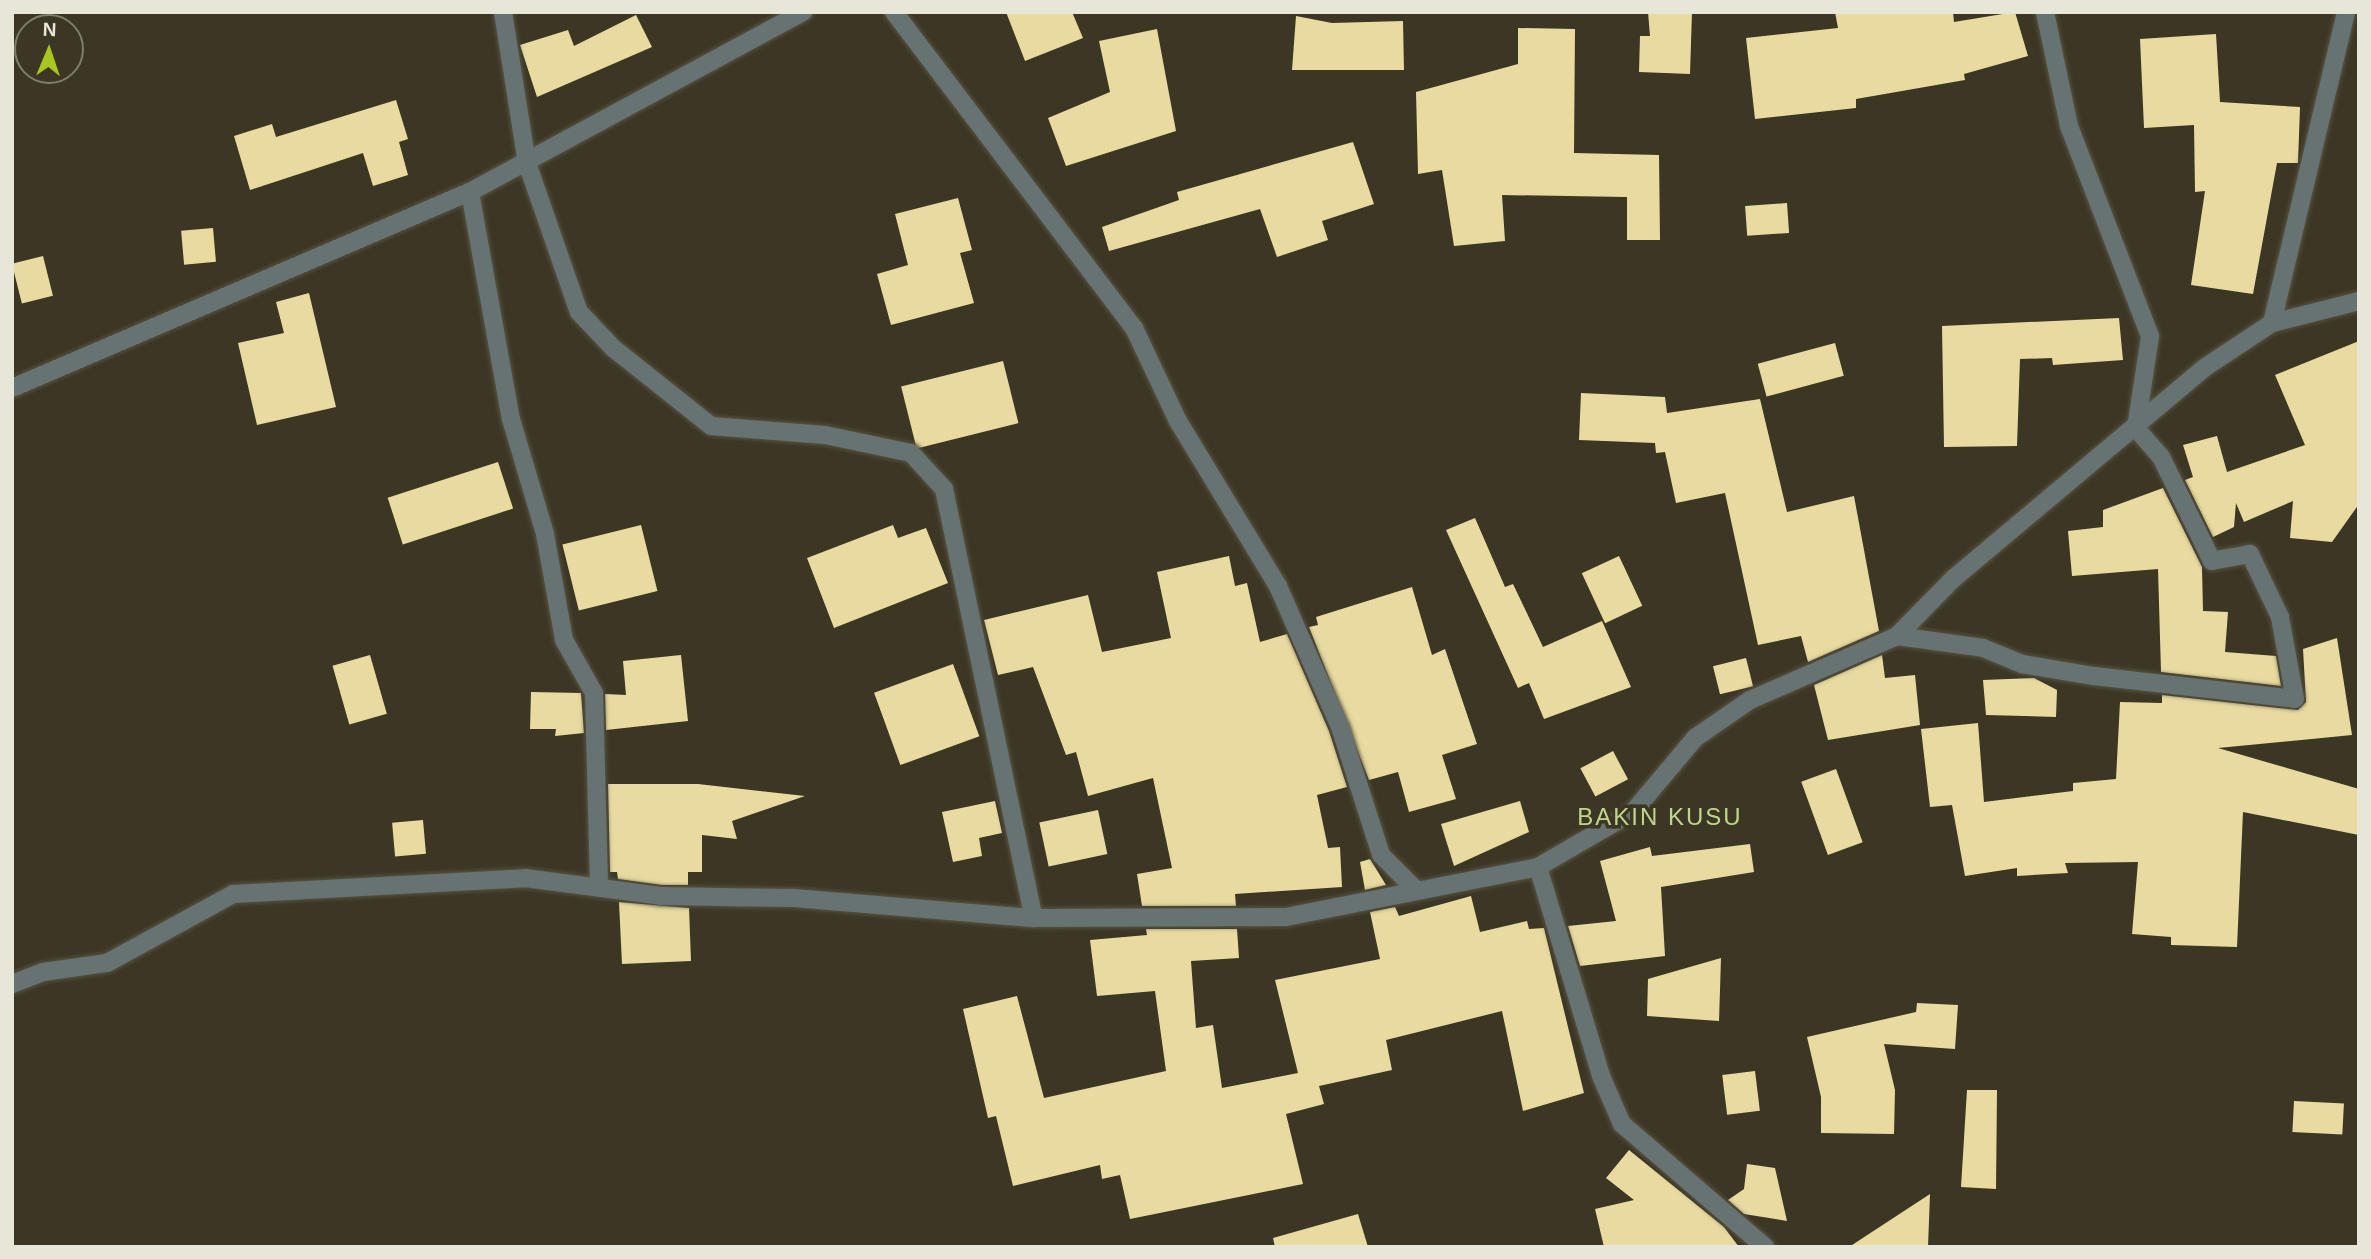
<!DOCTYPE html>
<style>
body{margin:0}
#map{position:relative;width:2371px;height:1259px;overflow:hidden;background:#3c3725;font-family:Helvetica,sans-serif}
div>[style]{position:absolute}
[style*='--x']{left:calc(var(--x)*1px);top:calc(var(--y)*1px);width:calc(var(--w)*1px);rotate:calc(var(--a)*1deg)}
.building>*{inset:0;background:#e9dba0;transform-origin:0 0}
.roads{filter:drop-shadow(0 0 2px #585342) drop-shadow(0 0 2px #585342)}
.minor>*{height:18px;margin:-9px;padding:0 9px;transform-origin:9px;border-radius:9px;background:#677272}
span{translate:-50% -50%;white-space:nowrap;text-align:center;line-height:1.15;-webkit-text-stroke:7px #3c3725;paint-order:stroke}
.quarter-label{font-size:24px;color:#c1d58a;letter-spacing:2px}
.frame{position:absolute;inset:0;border:14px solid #e8e5d9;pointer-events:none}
.north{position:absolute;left:14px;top:14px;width:70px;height:70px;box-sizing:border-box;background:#3c3725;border:2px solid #817d6d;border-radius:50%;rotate:2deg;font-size:19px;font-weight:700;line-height:28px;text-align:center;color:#e8e5d9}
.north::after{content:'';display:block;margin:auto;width:24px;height:32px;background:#a8c71c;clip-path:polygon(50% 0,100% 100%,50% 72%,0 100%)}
</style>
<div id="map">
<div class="building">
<div style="clip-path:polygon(1006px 12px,1072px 12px,1083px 38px,1025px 61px)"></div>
<div style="clip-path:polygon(1648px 12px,1692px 12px,1690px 74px,1639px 72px,1640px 36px,1650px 36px)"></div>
<div style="clip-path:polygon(1835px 12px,1953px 12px,1954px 22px,2015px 12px,2028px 56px,1964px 74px,1965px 80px,1856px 99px,1856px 108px,1755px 119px,1746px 38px,1838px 28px)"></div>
<div style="clip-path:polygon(636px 15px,652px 47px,537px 97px,520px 45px,568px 30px,574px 46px)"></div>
<div style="clip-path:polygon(1296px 16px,1332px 23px,1403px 21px,1404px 70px,1292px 70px)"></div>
<div style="clip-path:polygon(1518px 28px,1575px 29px,1574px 153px,1659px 155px,1660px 240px,1627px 240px,1627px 197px,1502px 195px,1505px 241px,1454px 246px,1442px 170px,1418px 174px,1416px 92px,1518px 64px)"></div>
<div style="clip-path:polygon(1157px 29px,1176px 131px,1066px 166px,1048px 118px,1110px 92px,1099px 41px)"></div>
<div style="clip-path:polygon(2216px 34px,2220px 102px,2300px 107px,2298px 163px,2277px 163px,2253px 294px,2191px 285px,2205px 191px,2195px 192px,2194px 125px,2144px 128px,2140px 39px)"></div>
<div style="clip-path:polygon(396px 100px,408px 139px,399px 142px,408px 175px,373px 186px,363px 153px,250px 190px,234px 136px,272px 124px,276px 137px)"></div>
<div style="clip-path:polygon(1353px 142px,1374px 204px,1322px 221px,1328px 240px,1277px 257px,1260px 209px,1109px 251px,1102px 227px,1179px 200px,1177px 192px)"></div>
<div style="clip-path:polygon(958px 198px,972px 250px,960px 253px,974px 303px,891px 325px,877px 274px,908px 265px,895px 214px)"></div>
<div style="left:1787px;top:203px;width:30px;height:42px;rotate:86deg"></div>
<div style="left:213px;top:228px;width:34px;height:32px;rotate:85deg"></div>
<div style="left:43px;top:256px;width:41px;height:32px;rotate:76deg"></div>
<div style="clip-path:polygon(309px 293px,336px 407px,257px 425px,238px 343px,284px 333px,276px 302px)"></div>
<div style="clip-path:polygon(2119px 318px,2123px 360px,2053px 365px,2052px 358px,2020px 359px,2017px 446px,1944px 447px,1942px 326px)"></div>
<div style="clip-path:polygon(2359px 341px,2359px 504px,2332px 542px,2290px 538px,2293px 501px,2244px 522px,2236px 503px,2234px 527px,2213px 537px,2185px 480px,2193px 477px,2183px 445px,2217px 436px,2227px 472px,2305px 445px,2275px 375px)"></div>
<div style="left:1835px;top:343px;width:34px;height:80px;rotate:75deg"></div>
<div style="left:1003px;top:361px;width:64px;height:105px;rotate:76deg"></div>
<div style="clip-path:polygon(1581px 393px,1665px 397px,1667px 413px,1760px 399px,1787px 512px,1854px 496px,1879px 631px,1808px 662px,1801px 636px,1758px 645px,1725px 493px,1676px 503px,1665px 452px,1656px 453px,1655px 443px,1579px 440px)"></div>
<div style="left:498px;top:462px;width:49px;height:116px;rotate:72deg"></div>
<div style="clip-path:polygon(2163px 488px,2202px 567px,2203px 611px,2228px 612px,2225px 652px,2276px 656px,2281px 686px,2161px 672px,2158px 569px,2072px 576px,2068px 531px,2103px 527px,2103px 510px)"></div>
<div style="clip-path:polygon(1475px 518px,1505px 587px,1513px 584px,1543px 647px,1602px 621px,1631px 687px,1544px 719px,1529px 683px,1518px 688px,1446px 530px)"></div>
<div style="left:641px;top:525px;width:68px;height:81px;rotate:76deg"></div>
<div style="clip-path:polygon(893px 525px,898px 538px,926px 528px,948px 583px,834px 628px,807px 558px)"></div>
<div style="clip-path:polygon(1229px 556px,1235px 586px,1247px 583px,1260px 642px,1287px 634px,1329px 731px,1347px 787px,1317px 795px,1328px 848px,1340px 847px,1342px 887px,1235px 894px,1236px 906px,1142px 906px,1137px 874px,1172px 868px,1153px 778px,1088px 796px,1076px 752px,1066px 755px,1033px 667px,998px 675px,984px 620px,1088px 595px,1102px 652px,1171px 638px,1157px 572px)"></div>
<div style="left:1619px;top:556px;width:55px;height:41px;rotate:65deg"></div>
<div style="clip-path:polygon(1412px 587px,1432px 655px,1445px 649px,1477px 744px,1442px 755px,1456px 799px,1409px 812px,1398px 772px,1369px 780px,1309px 627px,1318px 625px,1316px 617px)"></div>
<div style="clip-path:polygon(2337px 638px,2352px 735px,2218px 748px,2359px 789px,2359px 835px,2243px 812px,2237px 947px,2171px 945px,2171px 937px,2132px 934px,2138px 862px,2065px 863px,2068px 873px,2017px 876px,2017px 868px,1965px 876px,1952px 805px,1930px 807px,1921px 729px,1978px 723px,1984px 802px,2073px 791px,2073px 783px,2116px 779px,2120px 702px,2162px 703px,2162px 695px,2298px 710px,2306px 702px,2303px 649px)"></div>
<div style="left:370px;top:655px;width:61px;height:39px;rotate:74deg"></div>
<div style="clip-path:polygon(681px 655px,688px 721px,606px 730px,605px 694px,626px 695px,623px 661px)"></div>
<div style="clip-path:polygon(1882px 655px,1885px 678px,1915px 675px,1920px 725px,1828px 740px,1814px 685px)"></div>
<div style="left:1746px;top:658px;width:29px;height:34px;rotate:76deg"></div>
<div style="left:953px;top:664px;width:77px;height:84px;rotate:70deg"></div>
<div style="clip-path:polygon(2034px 678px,2057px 690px,2056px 717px,1986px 715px,1983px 680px)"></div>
<div style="clip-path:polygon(531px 692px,581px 693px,584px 733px,555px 736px,556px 729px,530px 729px)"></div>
<div style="left:1613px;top:751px;width:32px;height:37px;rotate:62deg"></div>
<div style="left:1836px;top:769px;width:78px;height:37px;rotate:70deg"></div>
<div style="clip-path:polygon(608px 784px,698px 784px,805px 796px,732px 821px,737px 839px,702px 835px,702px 872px,688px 872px,688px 885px,662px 885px,618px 879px,617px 872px,610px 872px)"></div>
<div style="clip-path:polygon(995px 801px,1002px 833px,979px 838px,982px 856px,953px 862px,942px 812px)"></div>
<div style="clip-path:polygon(1520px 801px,1529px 832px,1454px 866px,1441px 824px)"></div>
<div style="left:1098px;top:810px;width:45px;height:60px;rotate:78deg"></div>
<div style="left:423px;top:820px;width:34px;height:31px;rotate:85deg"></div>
<div style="clip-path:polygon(1750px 844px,1754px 872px,1661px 887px,1665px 956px,1580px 966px,1568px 926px,1616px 921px,1600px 861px,1650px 847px,1652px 856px)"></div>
<div style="clip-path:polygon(1370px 859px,1386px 885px,1365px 890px,1360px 862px)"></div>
<div style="clip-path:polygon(1471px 896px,1480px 932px,1527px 921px,1529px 929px,1544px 928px,1584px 1093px,1523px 1111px,1502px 1011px,1386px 1040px,1392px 1070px,1319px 1086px,1324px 1104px,1286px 1114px,1303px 1184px,1130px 1219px,1120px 1175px,1102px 1179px,1100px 1165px,1013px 1186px,996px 1116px,988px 1118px,963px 1009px,1017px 996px,1044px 1098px,1166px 1071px,1155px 991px,1097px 996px,1090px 940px,1147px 935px,1146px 929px,1237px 929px,1239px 958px,1191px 961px,1196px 1028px,1213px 1025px,1222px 1088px,1298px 1073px,1275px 980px,1380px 959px,1370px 912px,1395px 907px,1399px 916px)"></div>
<div style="clip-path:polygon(619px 902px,689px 908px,691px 961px,622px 964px)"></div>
<div style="clip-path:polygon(1721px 958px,1719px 1021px,1647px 1016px,1648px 979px)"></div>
<div style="clip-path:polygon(1917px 1003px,1958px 1005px,1955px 1049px,1884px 1044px,1895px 1090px,1894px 1134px,1821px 1133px,1821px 1097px,1807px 1037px,1916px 1012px)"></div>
<div style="left:1755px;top:1071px;width:40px;height:33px;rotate:83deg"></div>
<div style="clip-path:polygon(1967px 1090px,1997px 1090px,1996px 1189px,1961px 1187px)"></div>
<div style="left:2294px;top:1101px;width:50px;height:31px;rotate:3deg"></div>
<div style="clip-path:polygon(1629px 1150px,1724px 1227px,1739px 1247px,1604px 1247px,1595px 1209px,1634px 1200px,1606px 1178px)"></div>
<div style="clip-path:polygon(1747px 1164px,1775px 1168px,1787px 1221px,1744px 1214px,1728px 1200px,1744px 1189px)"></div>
<div style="clip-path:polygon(1930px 1194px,1928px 1247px,1849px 1247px)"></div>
<div style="clip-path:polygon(1358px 1214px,1368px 1247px,1275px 1247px,1273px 1238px)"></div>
</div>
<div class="roads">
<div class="minor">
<div style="--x:503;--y:12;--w:153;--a:81"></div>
<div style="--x:527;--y:163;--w:158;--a:70.8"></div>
<div style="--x:579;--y:312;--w:50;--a:46.6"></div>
<div style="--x:613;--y:348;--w:125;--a:38.5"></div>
<div style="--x:711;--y:426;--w:114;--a:4.5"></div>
<div style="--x:825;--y:435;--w:88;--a:11.8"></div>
<div style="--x:911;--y:453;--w:49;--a:47.5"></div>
<div style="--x:944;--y:489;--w:438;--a:78.2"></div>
<div style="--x:894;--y:12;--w:397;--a:52.8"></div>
<div style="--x:1134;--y:328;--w:103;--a:64.7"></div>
<div style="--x:1178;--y:421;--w:193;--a:58.8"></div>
<div style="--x:1278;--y:586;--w:154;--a:66.3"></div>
<div style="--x:1340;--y:727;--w:134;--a:72.2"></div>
<div style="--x:1381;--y:855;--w:47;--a:45"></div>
<div style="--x:470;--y:192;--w:231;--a:79.8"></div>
<div style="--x:511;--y:419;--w:120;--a:73.5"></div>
<div style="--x:545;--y:534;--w:108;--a:79.8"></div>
<div style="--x:564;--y:640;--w:61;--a:60.5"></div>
<div style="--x:594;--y:693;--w:193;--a:88.5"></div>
<div style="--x:2272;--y:323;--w:320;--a:-76.6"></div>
<div style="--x:12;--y:388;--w:498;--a:-23.2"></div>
<div style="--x:470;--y:192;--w:379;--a:-28.4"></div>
<div style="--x:1897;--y:636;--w:87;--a:7.9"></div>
<div style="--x:1983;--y:648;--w:42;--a:22.3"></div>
<div style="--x:2022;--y:664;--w:73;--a:9.5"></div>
<div style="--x:2094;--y:676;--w:202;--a:6.5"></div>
<div style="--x:2295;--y:699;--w:83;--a:-100.4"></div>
<div style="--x:2280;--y:617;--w:70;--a:-115.5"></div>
<div style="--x:2250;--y:554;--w:39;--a:170"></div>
<div style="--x:2212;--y:561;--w:116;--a:-116.1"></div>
<div style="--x:2161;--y:457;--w:38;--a:-131"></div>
<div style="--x:2136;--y:428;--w:93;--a:-81.3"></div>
<div style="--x:2150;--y:336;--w:225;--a:-111.1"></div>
<div style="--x:2069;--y:126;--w:116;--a:-101.9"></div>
<div style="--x:1538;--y:867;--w:218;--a:73.2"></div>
<div style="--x:1601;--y:1076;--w:52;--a:66.4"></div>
<div style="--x:1622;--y:1124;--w:189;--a:40.7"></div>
<div style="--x:12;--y:984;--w:33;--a:-21"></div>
<div style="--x:43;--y:972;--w:65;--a:-8"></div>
<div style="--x:107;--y:963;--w:144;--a:-28.7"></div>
<div style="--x:233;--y:894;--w:292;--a:-3.1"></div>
<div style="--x:525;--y:878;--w:137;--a:7.5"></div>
<div style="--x:661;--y:896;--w:133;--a:0.9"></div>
<div style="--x:794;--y:898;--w:241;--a:4.8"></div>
<div style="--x:1034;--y:918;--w:252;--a:-0.2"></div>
<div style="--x:1286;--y:917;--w:257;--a:-11.2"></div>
<div style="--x:1538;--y:867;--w:110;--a:-30.1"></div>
<div style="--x:1633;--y:812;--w:97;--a:-50"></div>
<div style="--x:1695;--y:738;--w:67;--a:-34.6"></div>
<div style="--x:1750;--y:700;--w:160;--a:-23.5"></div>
<div style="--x:1897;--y:636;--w:81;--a:-45.5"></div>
<div style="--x:1954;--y:578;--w:326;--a:-40"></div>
<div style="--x:2204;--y:368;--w:82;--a:-33.5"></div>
<div style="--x:2272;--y:323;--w:90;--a:-14.2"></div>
</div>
</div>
<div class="quarter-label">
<span style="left:1660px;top:817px">BAKIN KUSU</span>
</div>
<div class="frame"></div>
<div class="north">N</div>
</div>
